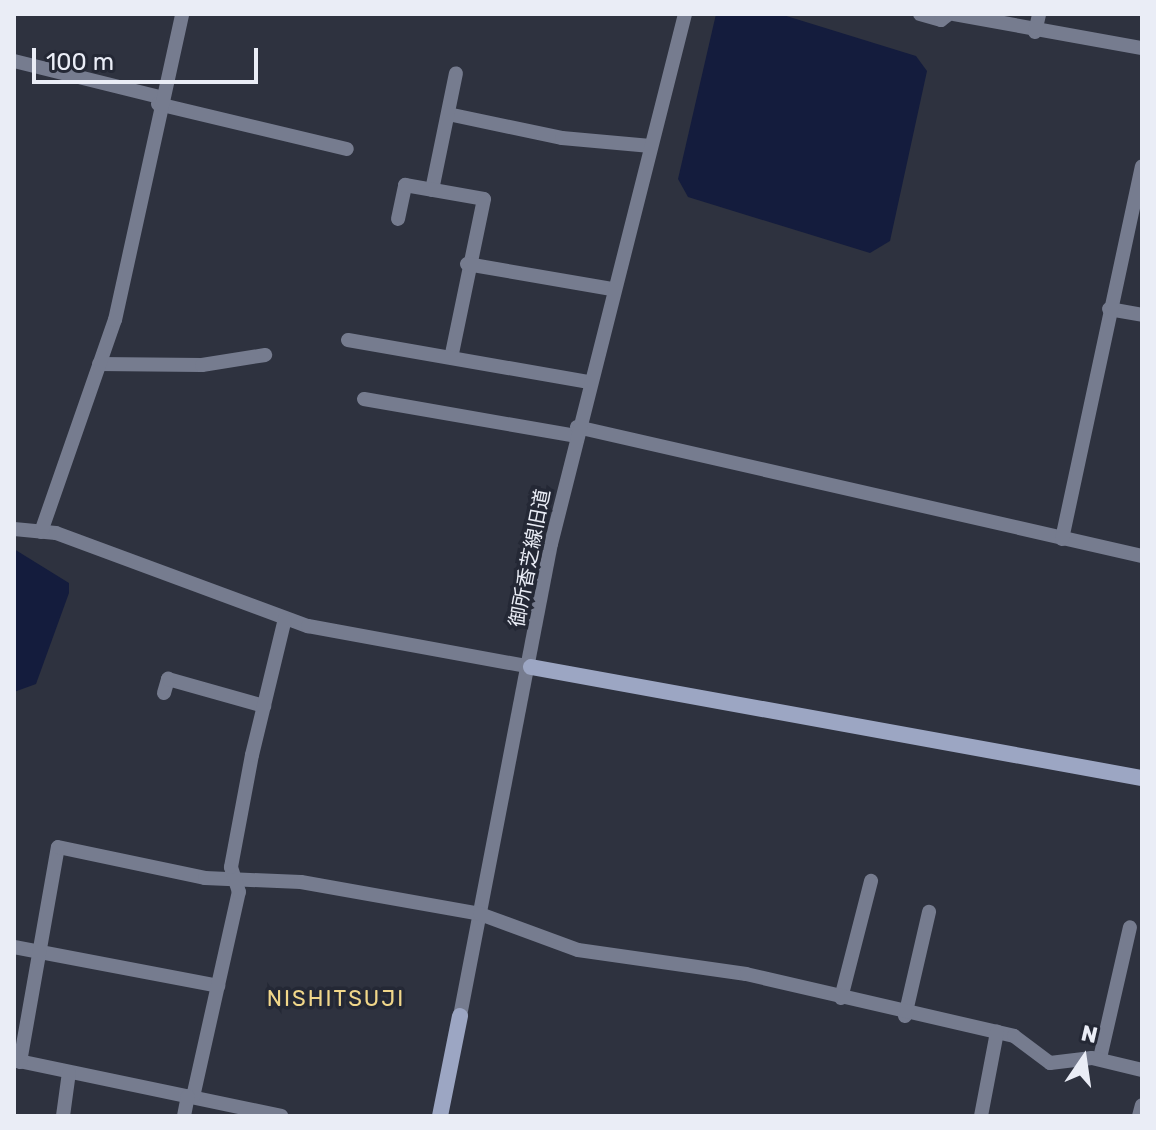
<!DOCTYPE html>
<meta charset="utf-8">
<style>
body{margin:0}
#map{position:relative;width:1156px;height:1130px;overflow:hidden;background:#2e323f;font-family:Rubik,"Noto Sans JP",sans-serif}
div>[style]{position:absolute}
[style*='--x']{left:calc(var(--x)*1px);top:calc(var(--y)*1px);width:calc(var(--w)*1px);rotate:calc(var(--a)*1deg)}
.water>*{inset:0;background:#141c3d}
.street>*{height:14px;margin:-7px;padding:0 7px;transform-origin:7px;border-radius:7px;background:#767c8f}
.secondary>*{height:16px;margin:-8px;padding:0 8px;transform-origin:8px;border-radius:8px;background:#9ca6c3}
span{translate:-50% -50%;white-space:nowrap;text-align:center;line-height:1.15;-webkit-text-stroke:7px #242835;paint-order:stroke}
.street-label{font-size:20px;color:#eaedf6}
.neighbourhood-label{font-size:22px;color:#f1d78a;letter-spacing:2px}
.frame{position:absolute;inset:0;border:16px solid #eaedf6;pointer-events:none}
.north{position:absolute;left:1044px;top:1018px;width:80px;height:80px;-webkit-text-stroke:6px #242835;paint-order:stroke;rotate:13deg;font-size:22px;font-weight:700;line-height:32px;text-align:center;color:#eaedf6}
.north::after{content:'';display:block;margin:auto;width:28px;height:36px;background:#eaedf6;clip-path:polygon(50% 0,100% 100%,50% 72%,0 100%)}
.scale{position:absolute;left:32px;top:48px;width:226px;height:36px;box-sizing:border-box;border:4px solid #eaedf6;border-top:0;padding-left:10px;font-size:24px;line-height:28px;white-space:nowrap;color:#eaedf6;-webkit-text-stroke:6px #242835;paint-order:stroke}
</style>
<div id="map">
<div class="water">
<div style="clip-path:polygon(716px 14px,780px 14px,916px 56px,927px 71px,890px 241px,870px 253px,688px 197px,678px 179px)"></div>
<div style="clip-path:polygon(14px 549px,69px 583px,69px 593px,36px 684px,14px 692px)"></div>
</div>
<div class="street">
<div style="--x:920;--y:14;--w:22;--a:16"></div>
<div style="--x:941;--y:20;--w:10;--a:-37"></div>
<div style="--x:954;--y:14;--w:191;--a:10.3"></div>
<div style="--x:1035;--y:32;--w:18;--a:-77"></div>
<div style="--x:14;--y:61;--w:150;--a:13.9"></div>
<div style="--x:158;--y:104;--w:194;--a:13.4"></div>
<div style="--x:448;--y:114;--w:116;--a:11.9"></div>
<div style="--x:562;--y:138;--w:89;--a:5.1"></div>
<div style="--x:432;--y:190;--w:119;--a:-78.4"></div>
<div style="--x:398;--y:219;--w:35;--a:-78"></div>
<div style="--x:405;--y:185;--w:80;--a:10"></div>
<div style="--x:484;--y:199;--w:162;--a:101.7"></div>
<div style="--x:467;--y:264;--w:147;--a:9.8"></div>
<div style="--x:1109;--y:309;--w:34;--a:10"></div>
<div style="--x:348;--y:340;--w:245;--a:9.9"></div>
<div style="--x:99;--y:364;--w:103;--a:0.6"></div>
<div style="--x:202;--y:365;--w:64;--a:-9"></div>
<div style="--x:364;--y:399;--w:215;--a:9.9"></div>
<div style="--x:577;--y:427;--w:580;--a:12.86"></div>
<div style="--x:14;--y:529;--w:42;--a:5.4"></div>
<div style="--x:56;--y:533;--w:269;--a:20.3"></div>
<div style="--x:308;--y:626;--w:227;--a:10.4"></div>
<div style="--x:41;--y:532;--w:225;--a:-70.8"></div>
<div style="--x:115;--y:320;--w:313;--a:-77.6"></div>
<div style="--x:1062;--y:539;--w:381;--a:-77.9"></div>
<div style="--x:164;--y:693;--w:15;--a:-74"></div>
<div style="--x:168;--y:679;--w:100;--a:15.7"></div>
<div style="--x:14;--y:947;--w:208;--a:10.8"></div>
<div style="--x:841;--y:998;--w:121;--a:-75.6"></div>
<div style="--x:460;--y:1016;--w:481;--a:-79.1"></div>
<div style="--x:551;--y:544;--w:547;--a:-75.81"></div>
<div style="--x:905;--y:1016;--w:107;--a:-77"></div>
<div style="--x:1100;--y:1058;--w:134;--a:-77.1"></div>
<div style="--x:14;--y:1060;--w:273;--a:11.8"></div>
<div style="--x:20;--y:1062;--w:218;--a:-80"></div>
<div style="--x:58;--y:847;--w:150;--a:11.9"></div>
<div style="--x:205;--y:878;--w:96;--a:2.4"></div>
<div style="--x:301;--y:882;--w:182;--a:10.1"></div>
<div style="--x:480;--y:914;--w:104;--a:20.2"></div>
<div style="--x:578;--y:950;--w:170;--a:8.1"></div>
<div style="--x:746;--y:974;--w:275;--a:13"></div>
<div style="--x:1014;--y:1036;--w:45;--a:36.9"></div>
<div style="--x:1050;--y:1063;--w:42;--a:-6.8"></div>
<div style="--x:1092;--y:1058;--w:51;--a:13.5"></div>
<div style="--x:193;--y:1097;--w:210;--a:-77.4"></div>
<div style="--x:239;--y:892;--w:26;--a:-108"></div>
<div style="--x:231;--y:867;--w:114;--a:-79.4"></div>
<div style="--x:252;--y:755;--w:140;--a:-76.4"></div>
<div style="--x:63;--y:1116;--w:44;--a:-82.2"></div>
<div style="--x:184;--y:1116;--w:20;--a:-79"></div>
<div style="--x:981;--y:1116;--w:86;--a:-79.2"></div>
<div style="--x:1139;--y:1116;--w:11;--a:-75"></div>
</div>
<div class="secondary">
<div style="--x:531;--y:667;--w:621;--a:10.3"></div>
<div style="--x:440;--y:1116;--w:102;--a:-78.7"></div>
</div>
<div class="street-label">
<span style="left:530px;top:558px;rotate:-79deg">御所香芝線旧道</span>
</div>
<div class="neighbourhood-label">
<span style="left:336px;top:999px">NISHITSUJI</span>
</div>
<div class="frame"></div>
<div class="north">N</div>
<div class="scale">100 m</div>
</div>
